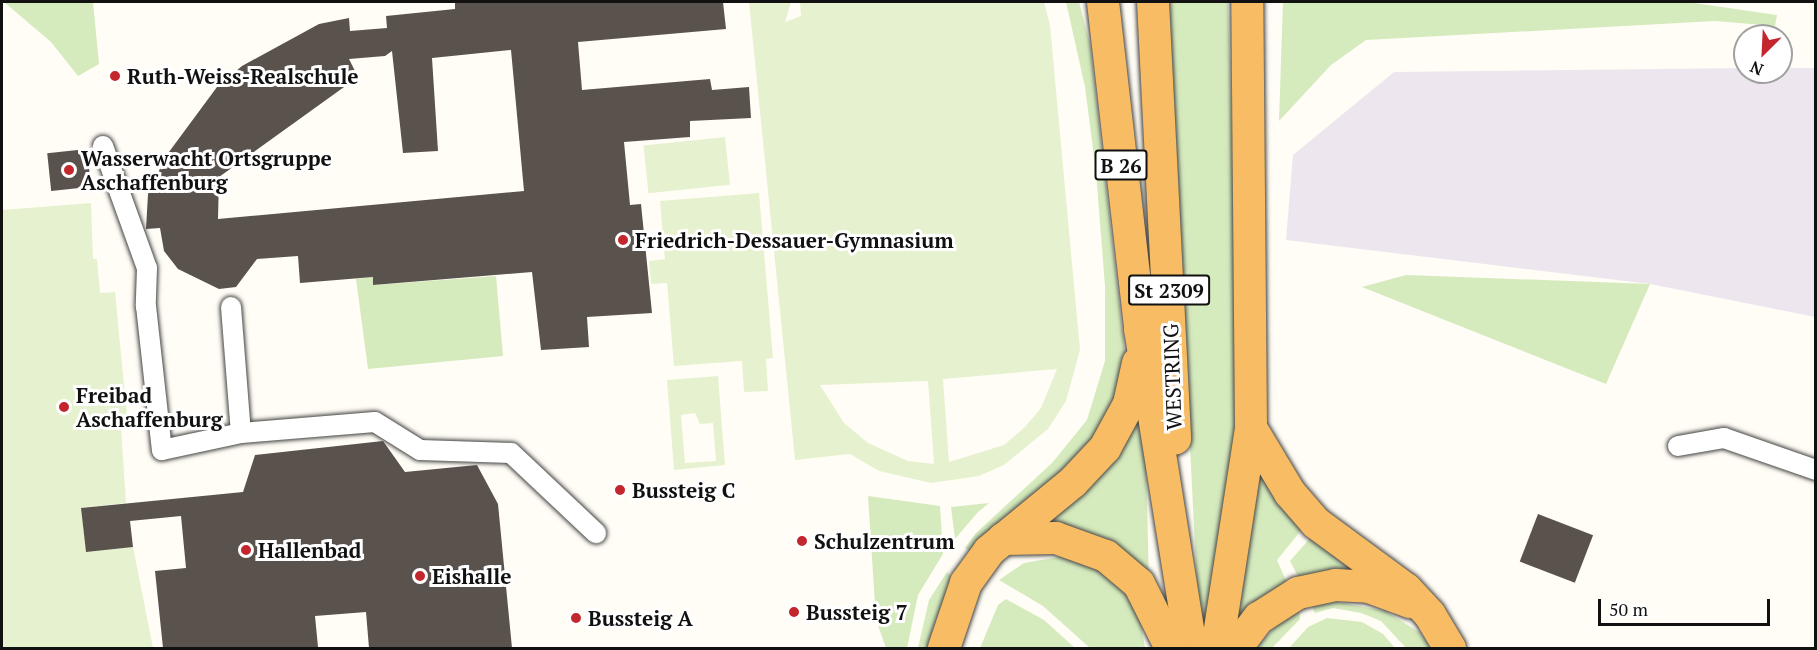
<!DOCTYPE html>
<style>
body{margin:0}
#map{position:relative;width:1817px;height:650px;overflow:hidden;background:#fffdf5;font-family:"PT Serif",serif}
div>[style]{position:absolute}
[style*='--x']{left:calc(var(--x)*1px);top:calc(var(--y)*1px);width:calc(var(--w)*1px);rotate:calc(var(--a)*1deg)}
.industrial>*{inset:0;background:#eee6ef}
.green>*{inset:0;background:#d5ebbd}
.pitch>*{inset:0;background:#e6f2cf;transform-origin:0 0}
.building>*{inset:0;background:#5a524d;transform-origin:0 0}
.roads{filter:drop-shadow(0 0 2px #444) drop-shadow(0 0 2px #444)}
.minor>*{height:20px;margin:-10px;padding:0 10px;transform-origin:10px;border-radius:10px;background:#fff}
.trunk>*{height:32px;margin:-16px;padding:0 16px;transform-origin:16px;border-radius:16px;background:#f7bc64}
.dots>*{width:16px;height:16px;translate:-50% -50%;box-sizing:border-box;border:3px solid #fff;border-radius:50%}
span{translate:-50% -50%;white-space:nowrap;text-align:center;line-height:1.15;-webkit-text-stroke:6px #fff;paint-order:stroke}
.shield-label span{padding:2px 4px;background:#fff;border:2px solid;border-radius:4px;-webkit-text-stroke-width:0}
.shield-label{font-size:20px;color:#111;font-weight:700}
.poi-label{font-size:21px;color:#111;font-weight:700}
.left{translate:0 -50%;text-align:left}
.street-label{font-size:21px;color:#111}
.frame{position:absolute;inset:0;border:3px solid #111;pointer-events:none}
.north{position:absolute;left:1733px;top:24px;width:60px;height:60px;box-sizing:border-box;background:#fff;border:2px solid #a0a0a0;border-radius:50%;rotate:204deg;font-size:16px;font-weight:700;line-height:24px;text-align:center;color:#111}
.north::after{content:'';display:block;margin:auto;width:21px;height:27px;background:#c4262e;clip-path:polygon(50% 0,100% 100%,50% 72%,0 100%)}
.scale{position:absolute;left:1598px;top:599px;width:172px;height:27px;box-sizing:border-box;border:3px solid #111;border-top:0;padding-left:8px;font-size:18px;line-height:21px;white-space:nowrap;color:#111;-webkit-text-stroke:4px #fff;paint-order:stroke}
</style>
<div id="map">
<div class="industrial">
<div style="clip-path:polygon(1745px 68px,1745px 72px,1781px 72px,1781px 68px,1815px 68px,1815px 317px,1650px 284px,1286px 240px,1293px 155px,1394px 72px)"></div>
</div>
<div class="green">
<div style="clip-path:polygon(4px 2px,93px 2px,99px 64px,78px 76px,51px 42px)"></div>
<div style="clip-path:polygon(1066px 2px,1079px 2px,1090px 44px,1126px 364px,1115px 424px,971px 553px,965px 548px,976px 533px,1052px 463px,1087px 420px,1105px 361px,1105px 286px,1096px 172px,1085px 87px)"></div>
<div style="clip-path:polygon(1168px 2px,1228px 2px,1240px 425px,1206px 630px,1199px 629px)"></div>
<div style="clip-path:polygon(1283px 2px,1687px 2px,1777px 15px,1775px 26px,1715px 21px,1366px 40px,1331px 65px,1279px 121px)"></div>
<div style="clip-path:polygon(1406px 275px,1650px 284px,1606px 384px,1362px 287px)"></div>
<div style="clip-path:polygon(496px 276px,503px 356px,368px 369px,356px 279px,373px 277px,374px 285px)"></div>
<div style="clip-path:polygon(1138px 418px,1145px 421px,1149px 583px,1036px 529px,1085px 492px,1113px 463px)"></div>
<div style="clip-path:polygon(1263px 470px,1303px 528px,1277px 560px,1291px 592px,1233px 625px,1259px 474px)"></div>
<div style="clip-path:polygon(868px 496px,940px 506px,943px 554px,918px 595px,907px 648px,886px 648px,876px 620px)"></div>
<div style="clip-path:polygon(989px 503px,978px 512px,955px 539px,951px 507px)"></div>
<div style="clip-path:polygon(1311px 537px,1372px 571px,1304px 588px,1290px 561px)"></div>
<div style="clip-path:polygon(1059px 557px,1093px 565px,1128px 593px,1140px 617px,1145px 648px,1090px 648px,1043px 606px,999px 580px,1024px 563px)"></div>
<div style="clip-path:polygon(947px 572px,954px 579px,931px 648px,918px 648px,929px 600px)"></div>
<div style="clip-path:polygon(1006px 599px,1044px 620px,1075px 648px,980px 648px,998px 605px)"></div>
<div style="clip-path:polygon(1332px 601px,1385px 611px,1419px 632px,1431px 648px,1406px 648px,1381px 621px,1361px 613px,1333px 608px,1315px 613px,1312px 606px)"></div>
<div style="clip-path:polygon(1299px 611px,1300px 619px,1272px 648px,1256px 648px,1278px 624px)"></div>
<div style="clip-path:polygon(1327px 618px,1362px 622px,1383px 634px,1395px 648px,1289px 648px,1308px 627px)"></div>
</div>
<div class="pitch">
<div style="clip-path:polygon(evenodd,749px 2px,791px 2px,785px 22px,801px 16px,800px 2px,1044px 2px,1050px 25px,1080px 350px,1066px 401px,1048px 429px,1004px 465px,979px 476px,931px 483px,879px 471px,850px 454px,795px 460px,749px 2px,1057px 369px,1041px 408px,1025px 427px,1004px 445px,949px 462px,943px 379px,1057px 369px,749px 2px,928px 381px,934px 464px,908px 461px,868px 443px,844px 423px,820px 385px,928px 381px)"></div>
<div style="left:725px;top:137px;width:48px;height:82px;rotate:84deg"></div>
<div style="clip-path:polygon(759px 193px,773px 358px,766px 359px,768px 391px,744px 392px,742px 361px,674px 366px,667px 283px,651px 284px,649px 261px,665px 259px,660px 201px)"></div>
<div style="clip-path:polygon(91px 203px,93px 259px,97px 259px,100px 293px,115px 292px,128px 426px,121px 427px,126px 503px,81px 508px,86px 551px,133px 547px,153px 648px,2px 648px,2px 210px)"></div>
<div style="clip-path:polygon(evenodd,718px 376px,725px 465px,674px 470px,667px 380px,718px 376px,695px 413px,700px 424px,713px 423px,716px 461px,685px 463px,681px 415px,695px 413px)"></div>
</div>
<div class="building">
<div style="clip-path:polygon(evenodd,455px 2px,723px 2px,726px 29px,578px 42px,582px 90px,710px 79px,712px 90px,749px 87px,751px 118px,690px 121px,690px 137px,624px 142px,630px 205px,641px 204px,652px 313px,587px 317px,589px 347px,541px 350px,532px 272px,373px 285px,373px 277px,300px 283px,298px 256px,257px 259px,236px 287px,219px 289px,178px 269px,164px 251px,160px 228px,146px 229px,148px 194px,166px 156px,217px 87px,242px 66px,319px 24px,349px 18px,350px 31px,387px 28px,386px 16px,455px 9px,455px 2px,511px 50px,524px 191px,218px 219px,219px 177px,358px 77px,349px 59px,385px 56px,392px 51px,403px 153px,438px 151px,432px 58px,511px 50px)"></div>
<div style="left:87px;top:149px;width:38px;height:40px;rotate:84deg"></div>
<div style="clip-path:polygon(383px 441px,405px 472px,477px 465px,498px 504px,512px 648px,369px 648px,366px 612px,315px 616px,318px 647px,163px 648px,155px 571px,186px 568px,181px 516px,130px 521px,133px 547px,86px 552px,81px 508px,243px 492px,255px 455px)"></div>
<div style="left:1538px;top:514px;width:59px;height:51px;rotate:21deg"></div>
</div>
<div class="roads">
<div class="minor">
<div style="--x:103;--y:146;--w:130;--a:70.2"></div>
<div style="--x:147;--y:268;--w:38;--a:92"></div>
<div style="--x:146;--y:306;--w:145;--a:83.7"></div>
<div style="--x:162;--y:450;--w:81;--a:-12.1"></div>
<div style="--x:241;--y:433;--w:134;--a:-4.7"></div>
<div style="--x:375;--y:422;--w:53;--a:31.9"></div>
<div style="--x:420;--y:450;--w:91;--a:1.9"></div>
<div style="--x:511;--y:453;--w:117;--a:43.3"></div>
<div style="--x:231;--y:307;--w:126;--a:85.5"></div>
<div style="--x:1678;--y:446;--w:47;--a:-9.9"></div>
<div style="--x:1724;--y:438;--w:97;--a:19.2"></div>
</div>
<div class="trunk">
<div style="--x:1103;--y:2;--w:329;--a:83.5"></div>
<div style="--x:1140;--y:329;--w:323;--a:80.9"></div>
<div style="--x:1153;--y:2;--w:437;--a:87.1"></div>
<div style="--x:1251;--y:428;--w:76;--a:59"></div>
<div style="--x:1290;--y:493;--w:40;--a:49"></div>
<div style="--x:1316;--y:523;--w:112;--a:36.3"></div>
<div style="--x:1406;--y:589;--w:35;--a:47"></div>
<div style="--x:1430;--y:615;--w:39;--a:59"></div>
<div style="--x:1003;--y:539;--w:53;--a:-1.1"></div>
<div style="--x:1056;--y:538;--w:53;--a:19.8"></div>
<div style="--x:1106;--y:556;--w:43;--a:40.3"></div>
<div style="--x:1139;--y:584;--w:72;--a:63.4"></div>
<div style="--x:944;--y:648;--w:69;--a:-71.3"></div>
<div style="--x:966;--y:583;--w:39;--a:-54"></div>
<div style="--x:989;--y:551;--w:109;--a:-39.4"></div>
<div style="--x:1073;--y:482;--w:47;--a:-46.7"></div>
<div style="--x:1105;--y:448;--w:50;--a:-61.4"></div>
<div style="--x:1129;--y:404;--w:42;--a:-77.6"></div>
<div style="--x:1217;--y:648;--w:223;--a:-81.2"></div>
<div style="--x:1251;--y:428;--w:426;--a:-90.5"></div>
<div style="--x:1236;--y:648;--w:38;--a:-53"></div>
<div style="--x:1259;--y:618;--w:46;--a:-32.7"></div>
<div style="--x:1298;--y:593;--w:39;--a:-12"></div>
<div style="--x:1336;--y:585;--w:33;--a:3"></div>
<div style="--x:1369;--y:587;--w:44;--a:20.1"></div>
</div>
</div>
<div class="dots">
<div style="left:115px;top:76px;background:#c4262e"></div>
<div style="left:69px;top:170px;background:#c4262e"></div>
<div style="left:623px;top:240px;background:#c4262e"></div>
<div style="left:64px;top:407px;background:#c4262e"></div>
<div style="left:620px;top:490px;background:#c4262e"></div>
<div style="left:802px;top:541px;background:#c4262e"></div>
<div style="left:246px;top:550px;background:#c4262e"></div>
<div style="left:420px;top:576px;background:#c4262e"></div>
<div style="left:794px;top:612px;background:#c4262e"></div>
<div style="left:576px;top:618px;background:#c4262e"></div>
</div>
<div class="shield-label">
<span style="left:1121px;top:165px">B 26</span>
<span style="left:1169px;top:290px">St 2309</span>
</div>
<div class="poi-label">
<span class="left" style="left:127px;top:76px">Ruth-Weiss-Realschule</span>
<span class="left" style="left:81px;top:170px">Wasserwacht Ortsgruppe<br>Aschaffenburg</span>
<span class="left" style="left:635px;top:240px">Friedrich-Dessauer-Gymnasium</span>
<span class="left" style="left:76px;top:407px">Freibad<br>Aschaffenburg</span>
<span class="left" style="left:632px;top:490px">Bussteig C</span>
<span class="left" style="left:814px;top:541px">Schulzentrum</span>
<span class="left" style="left:258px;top:550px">Hallenbad</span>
<span class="left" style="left:432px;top:576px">Eishalle</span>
<span class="left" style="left:806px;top:612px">Bussteig 7</span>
<span class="left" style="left:588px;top:618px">Bussteig A</span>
</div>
<div class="street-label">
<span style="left:1172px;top:377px;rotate:-92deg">WESTRING</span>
</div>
<div class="frame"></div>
<div class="north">N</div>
<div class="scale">50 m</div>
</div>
